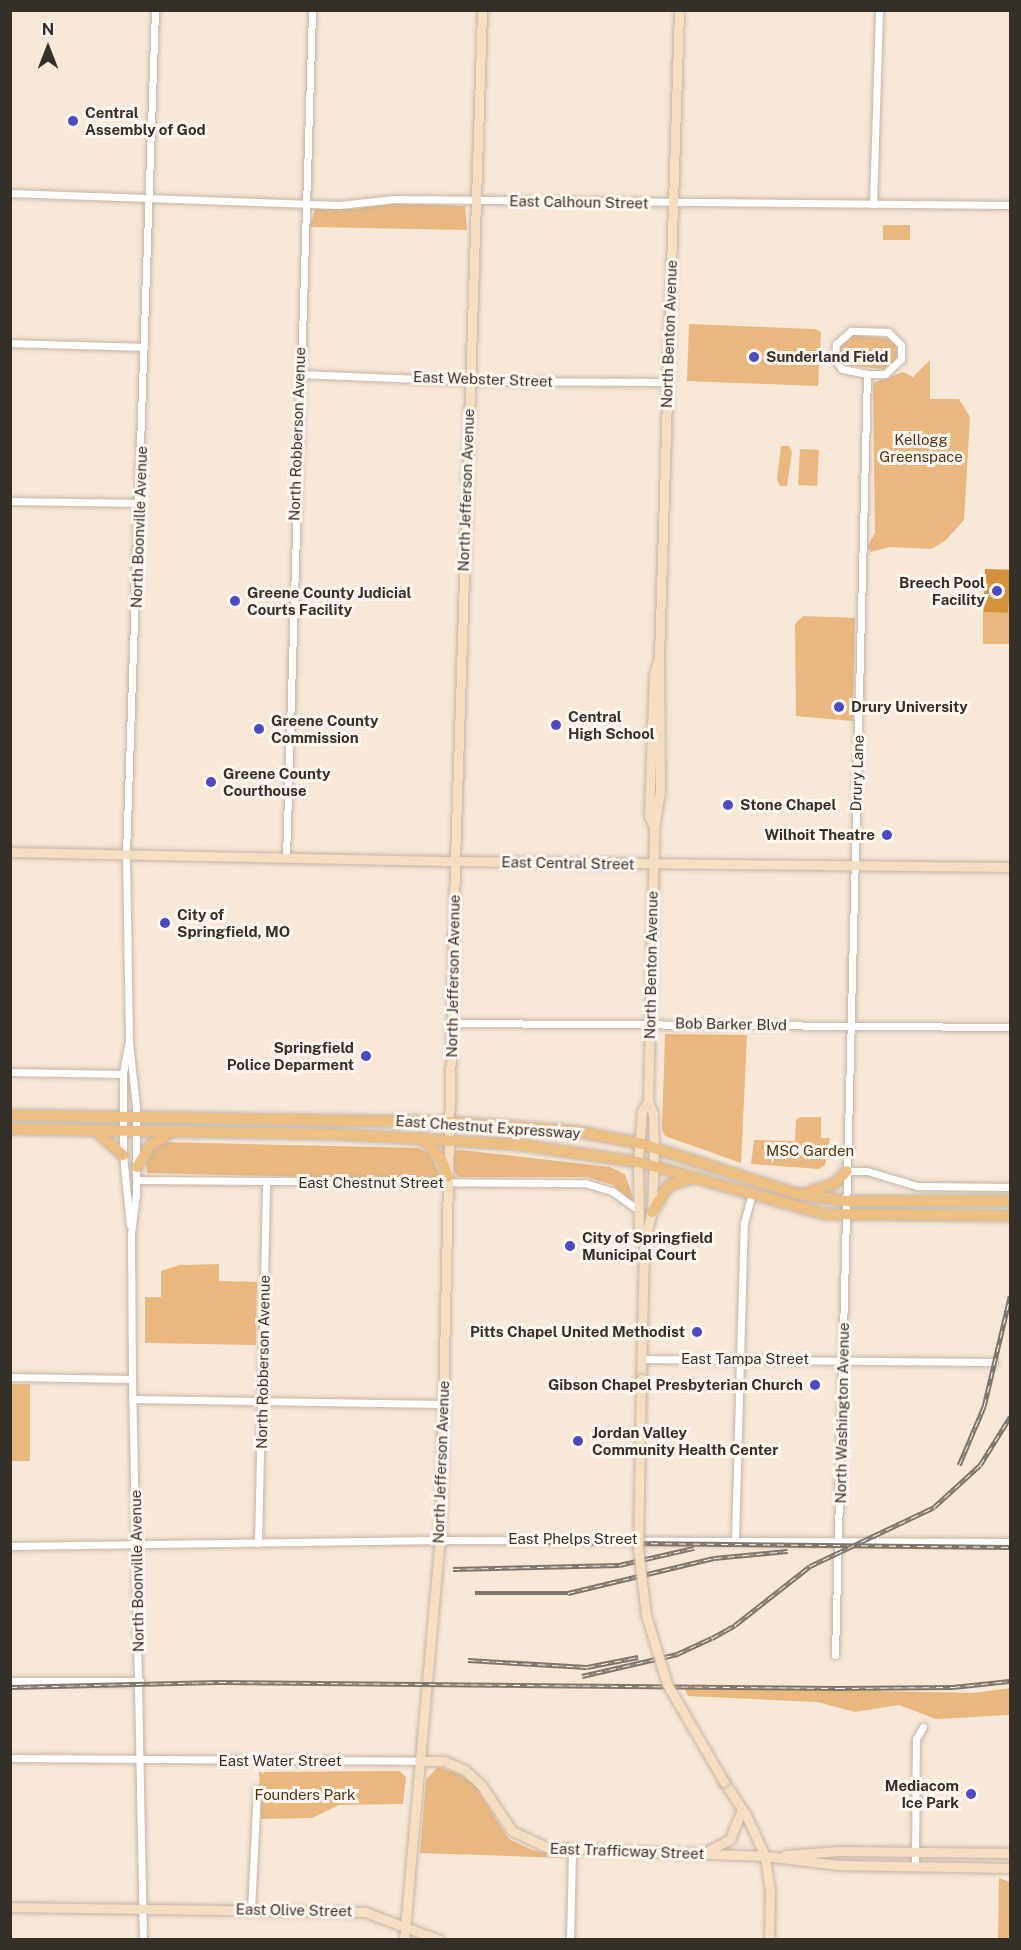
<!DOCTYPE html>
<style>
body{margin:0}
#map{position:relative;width:1021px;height:1950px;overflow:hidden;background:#f8e8d8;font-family:"Public Sans",sans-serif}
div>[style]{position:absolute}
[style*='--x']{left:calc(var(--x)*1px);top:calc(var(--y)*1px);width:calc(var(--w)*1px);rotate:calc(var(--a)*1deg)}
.green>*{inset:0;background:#eab77f;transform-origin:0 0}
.water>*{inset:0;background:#d5913c;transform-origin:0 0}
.roads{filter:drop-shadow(0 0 2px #c4b5a6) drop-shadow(0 0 2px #c4b5a6)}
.street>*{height:7px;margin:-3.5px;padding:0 3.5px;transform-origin:3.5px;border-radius:3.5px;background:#fff}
.secondary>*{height:9px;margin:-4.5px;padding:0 4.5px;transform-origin:4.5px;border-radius:4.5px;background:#f6dfc1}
.primary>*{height:10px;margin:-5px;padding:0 5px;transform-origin:5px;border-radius:5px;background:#edbf83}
.rail>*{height:4.5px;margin-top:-2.25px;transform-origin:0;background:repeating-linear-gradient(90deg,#fdf7f0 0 7px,#7f766c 0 14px);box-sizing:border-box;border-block:2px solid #7f766c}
.bridges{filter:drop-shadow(0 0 2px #c4b5a6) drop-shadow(0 0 2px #c4b5a6)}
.secondary-bridge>*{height:9px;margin:-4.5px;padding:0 4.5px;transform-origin:4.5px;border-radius:4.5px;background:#f6dfc1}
.dots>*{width:16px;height:16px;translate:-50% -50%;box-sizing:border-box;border:3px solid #fdf7f0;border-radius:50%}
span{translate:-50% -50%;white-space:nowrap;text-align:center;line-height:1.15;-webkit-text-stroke:6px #fdf7f0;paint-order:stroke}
.poi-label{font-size:15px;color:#352f29;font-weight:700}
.left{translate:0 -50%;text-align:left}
.right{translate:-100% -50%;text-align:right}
.street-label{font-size:15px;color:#352f29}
.park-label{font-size:15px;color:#533614}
.frame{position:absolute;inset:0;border:12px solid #352f29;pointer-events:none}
.north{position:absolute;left:18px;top:18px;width:60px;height:60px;-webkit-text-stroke:4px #fdf7f0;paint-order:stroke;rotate:0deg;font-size:16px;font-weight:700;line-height:24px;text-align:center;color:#352f29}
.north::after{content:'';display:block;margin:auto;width:21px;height:27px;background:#352f29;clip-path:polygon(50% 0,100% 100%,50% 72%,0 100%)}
</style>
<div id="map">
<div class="green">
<div style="clip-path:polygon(393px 204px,465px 206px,467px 230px,310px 227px,315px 209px,352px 209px)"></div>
<div style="left:883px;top:225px;width:27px;height:15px"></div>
<div style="clip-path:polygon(689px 324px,815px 329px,821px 332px,818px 386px,687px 381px)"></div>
<div style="clip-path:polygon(853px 335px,893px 339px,898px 349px,896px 361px,883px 369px,846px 365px,841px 361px,839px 348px)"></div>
<div style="clip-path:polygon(930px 360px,930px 399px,959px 399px,970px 417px,964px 520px,945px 541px,931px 549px,890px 547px,871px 552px,867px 547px,875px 533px,873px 383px,903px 372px,913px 377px)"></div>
<div style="clip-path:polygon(781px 446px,789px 446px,792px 452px,787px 486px,780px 486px,777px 480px)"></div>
<div style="left:800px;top:449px;width:19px;height:36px;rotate:3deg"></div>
<div style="left:983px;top:612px;width:27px;height:32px"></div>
<div style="clip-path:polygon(803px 616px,855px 618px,853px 721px,796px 716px,795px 624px)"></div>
<div style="clip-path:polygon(665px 1034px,747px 1035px,741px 1163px,665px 1136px,662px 1129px)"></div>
<div style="clip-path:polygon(801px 1117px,821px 1117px,821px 1138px,830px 1138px,825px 1165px,819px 1169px,751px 1164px,754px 1140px,795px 1141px,796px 1120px)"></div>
<div style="clip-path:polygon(164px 1142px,418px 1148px,430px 1154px,440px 1175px,437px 1180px,147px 1173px,146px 1165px,151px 1150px)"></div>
<div style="clip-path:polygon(461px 1150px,610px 1167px,625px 1174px,633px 1198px,632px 1202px,613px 1185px,586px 1177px,458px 1177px,454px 1171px,454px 1151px)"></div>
<div style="clip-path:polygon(219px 1264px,219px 1281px,257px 1282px,256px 1345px,145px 1343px,145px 1297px,161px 1297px,161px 1271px,180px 1265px)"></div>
<div style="left:11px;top:1384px;width:19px;height:77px"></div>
<div style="clip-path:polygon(684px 1687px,974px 1693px,1010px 1688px,1010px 1715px,936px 1719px,899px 1705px,855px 1712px,817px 1702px,688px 1696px)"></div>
<div style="clip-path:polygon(438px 1767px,461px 1775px,475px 1786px,509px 1839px,530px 1849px,565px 1858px,420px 1853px,426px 1779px)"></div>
<div style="clip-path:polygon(399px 1771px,406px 1777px,403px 1804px,339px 1805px,312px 1818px,261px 1819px,259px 1772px)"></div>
<div style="clip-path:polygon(999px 1878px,1010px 1882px,1010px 1939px,998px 1939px)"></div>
</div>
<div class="water">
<div style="left:985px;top:569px;width:25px;height:43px;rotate:2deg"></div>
</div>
<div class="roads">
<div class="street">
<div style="--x:10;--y:193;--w:329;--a:2.1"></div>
<div style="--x:339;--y:205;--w:56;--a:-6.1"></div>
<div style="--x:395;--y:199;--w:615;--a:0.56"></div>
<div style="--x:873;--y:204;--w:194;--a:-88.2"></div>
<div style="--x:10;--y:343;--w:134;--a:1.7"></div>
<div style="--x:299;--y:374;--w:170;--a:2.4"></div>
<div style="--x:469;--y:381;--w:198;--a:0.3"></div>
<div style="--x:10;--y:501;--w:130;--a:0.9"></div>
<div style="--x:286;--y:858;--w:848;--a:-88.24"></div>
<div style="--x:452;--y:1023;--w:558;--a:0.41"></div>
<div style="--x:128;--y:1045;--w:29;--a:100"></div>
<div style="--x:123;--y:1074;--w:81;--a:90"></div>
<div style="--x:123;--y:1155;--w:70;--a:84.3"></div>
<div style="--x:10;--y:1072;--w:113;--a:1"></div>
<div style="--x:847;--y:1171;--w:20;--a:0"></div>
<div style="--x:867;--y:1171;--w:52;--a:16.7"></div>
<div style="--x:917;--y:1186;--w:93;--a:0.6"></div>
<div style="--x:136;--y:1180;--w:449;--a:0.4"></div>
<div style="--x:585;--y:1183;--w:28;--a:17"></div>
<div style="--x:612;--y:1191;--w:31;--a:36"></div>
<div style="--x:641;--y:1359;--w:353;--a:0.5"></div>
<div style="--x:10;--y:1377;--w:122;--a:0.9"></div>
<div style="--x:132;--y:1399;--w:311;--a:0.9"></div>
<div style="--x:735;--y:1539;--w:316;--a:-88.4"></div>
<div style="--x:744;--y:1223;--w:28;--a:-75"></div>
<div style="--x:258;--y:1543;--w:361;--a:-88.7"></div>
<div style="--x:10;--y:1546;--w:430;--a:-0.8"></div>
<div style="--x:440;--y:1540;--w:570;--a:0.2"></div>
<div style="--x:835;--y:1655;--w:1281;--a:-88.57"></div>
<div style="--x:867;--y:374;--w:18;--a:0"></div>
<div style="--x:885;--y:374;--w:22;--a:-43"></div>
<div style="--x:901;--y:359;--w:14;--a:-90"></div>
<div style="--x:901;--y:345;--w:18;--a:-135"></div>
<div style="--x:888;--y:332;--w:37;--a:-178"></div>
<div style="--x:851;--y:331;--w:20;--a:139"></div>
<div style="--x:836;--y:344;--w:15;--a:94"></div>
<div style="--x:835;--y:359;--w:12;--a:55"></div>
<div style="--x:842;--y:369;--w:25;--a:11"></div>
<div style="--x:10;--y:1681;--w:130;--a:0"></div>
<div style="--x:10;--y:1758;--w:409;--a:0.4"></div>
<div style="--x:915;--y:1867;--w:128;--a:-89.6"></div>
<div style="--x:916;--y:1739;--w:14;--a:-60"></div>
<div style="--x:251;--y:1909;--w:120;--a:-87.1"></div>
<div style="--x:143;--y:1940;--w:561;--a:-91.12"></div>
<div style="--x:132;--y:1379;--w:145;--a:-90.4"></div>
<div style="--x:131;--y:1234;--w:38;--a:-83"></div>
<div style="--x:136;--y:1196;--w:90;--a:-90"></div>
<div style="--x:136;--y:1106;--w:63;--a:-96.3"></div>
<div style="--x:129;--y:1043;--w:190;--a:-90.9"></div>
<div style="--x:126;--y:853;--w:843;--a:-88.03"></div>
<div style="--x:570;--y:1940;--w:91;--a:-88.7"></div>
</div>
<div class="secondary">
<div style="--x:654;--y:828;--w:14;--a:-111"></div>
<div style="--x:649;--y:815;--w:140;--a:-88"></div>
<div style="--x:654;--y:675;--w:15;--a:-74"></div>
<div style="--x:10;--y:852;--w:445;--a:1.2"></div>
<div style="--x:455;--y:861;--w:555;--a:0.62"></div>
<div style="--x:644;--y:1243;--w:9;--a:-122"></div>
<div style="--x:639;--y:1235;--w:73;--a:-90.8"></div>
<div style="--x:638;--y:1162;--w:51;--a:-85.5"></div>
<div style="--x:642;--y:1111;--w:11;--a:-56"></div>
<div style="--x:641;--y:1379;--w:136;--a:-88.7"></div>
<div style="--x:644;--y:1243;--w:32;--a:-76"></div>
<div style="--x:652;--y:1212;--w:64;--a:-88.2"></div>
<div style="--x:654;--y:1148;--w:35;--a:-92"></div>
<div style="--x:653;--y:1113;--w:12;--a:-114"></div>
<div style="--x:648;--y:1102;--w:274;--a:-88.7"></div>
<div style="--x:654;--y:828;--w:36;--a:-81"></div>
<div style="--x:660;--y:792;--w:135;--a:-90.4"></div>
<div style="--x:659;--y:657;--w:647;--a:-88.23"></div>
<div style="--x:419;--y:1761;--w:25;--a:0"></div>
<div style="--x:444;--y:1761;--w:23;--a:23"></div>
<div style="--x:465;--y:1770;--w:23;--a:43"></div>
<div style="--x:482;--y:1786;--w:54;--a:56.3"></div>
<div style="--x:512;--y:1831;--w:40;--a:25"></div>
<div style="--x:548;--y:1848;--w:217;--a:2.1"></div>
<div style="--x:765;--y:1856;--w:74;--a:7"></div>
<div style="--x:838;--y:1865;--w:172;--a:1"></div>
<div style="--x:724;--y:1782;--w:40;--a:56"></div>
<div style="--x:746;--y:1815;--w:45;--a:65.1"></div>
<div style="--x:765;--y:1856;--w:37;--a:82"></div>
<div style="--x:770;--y:1893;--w:47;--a:91.2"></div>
<div style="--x:706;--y:1852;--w:27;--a:-28"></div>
<div style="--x:730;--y:1839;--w:32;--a:-68"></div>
<div style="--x:785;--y:1855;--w:55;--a:-4.2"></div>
<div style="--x:840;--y:1851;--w:170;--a:0.7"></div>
<div style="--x:10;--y:1907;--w:355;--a:0.8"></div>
<div style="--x:365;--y:1912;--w:80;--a:20.5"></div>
<div style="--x:404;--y:1940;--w:402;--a:-84.9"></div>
<div style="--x:440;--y:1540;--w:679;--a:-88.73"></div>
<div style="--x:455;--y:861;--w:851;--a:-88.18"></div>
</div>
<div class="primary">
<div style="--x:10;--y:1115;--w:439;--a:0.9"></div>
<div style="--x:449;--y:1122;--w:125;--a:4.1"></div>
<div style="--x:574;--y:1131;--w:66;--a:10.5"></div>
<div style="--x:639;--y:1143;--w:163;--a:17.9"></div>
<div style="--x:794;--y:1193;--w:53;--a:8.7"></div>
<div style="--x:846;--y:1201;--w:164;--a:0"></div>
<div style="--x:10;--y:1129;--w:322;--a:0.9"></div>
<div style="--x:332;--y:1134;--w:189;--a:3.3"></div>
<div style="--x:521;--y:1145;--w:118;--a:8.3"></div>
<div style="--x:638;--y:1162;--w:193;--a:15.6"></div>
<div style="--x:824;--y:1214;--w:186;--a:0.6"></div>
<div style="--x:96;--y:1131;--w:36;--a:42"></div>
<div style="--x:422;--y:1138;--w:28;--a:48"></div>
<div style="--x:441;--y:1159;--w:19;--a:69"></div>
<div style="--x:137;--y:1167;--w:26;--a:-59"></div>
<div style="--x:150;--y:1145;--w:22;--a:-30"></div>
<div style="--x:809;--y:1192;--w:26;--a:-18"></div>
<div style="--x:834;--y:1184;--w:18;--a:-45"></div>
<div style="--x:652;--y:1212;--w:31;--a:-58"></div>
<div style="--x:668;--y:1186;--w:25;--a:-18"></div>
</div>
</div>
<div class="rail">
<div style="--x:959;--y:1465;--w:64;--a:-67"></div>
<div style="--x:984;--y:1406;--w:113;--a:-76.7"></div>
<div style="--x:539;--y:1542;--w:471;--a:0.6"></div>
<div style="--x:453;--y:1569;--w:166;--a:-1.4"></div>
<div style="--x:619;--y:1565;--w:77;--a:-12.8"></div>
<div style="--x:475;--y:1593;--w:93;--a:0"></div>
<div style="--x:568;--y:1593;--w:150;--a:-13.5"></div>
<div style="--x:714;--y:1558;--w:74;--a:-5.4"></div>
<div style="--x:468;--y:1660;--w:119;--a:3.4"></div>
<div style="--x:587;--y:1667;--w:52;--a:-11.1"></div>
<div style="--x:582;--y:1676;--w:98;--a:-13"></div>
<div style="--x:677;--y:1654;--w:38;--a:-25"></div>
<div style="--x:712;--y:1638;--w:26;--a:-29"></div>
<div style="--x:735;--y:1625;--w:95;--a:-38.2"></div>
<div style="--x:810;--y:1566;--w:137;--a:-25.4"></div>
<div style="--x:934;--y:1507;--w:62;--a:-42.4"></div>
<div style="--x:980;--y:1465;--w:57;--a:-58"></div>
<div style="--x:10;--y:1687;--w:209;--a:-1.4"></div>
<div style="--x:219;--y:1682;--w:619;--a:0.56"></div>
<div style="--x:838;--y:1688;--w:115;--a:-0.5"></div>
<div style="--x:953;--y:1687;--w:57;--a:-6"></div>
</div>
<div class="bridges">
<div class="secondary-bridge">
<div style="--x:641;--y:1379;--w:169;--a:91"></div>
<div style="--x:638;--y:1548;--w:67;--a:83.2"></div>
<div style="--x:646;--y:1615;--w:72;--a:73.1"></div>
<div style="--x:667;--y:1684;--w:113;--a:59.8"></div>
</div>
</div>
<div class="dots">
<div style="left:73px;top:121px;background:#4d49c0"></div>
<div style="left:754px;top:357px;background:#4d49c0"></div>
<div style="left:997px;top:591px;background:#4d49c0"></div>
<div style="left:235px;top:601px;background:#4d49c0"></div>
<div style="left:839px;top:707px;background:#4d49c0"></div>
<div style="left:556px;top:725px;background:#4d49c0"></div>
<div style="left:259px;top:729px;background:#4d49c0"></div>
<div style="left:211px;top:782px;background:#4d49c0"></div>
<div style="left:728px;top:805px;background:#4d49c0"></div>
<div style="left:887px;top:835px;background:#4d49c0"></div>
<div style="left:165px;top:923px;background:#4d49c0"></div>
<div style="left:366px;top:1056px;background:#4d49c0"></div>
<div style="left:570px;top:1246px;background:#4d49c0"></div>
<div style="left:697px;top:1332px;background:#4d49c0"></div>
<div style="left:815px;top:1385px;background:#4d49c0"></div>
<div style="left:578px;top:1441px;background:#4d49c0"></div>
<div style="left:971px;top:1794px;background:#4d49c0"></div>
</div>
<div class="poi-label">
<span class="left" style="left:85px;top:121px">Central<br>Assembly of God</span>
<span class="left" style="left:766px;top:357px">Sunderland Field</span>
<span class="right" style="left:985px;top:591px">Breech Pool<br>Facility</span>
<span class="left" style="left:247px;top:601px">Greene County Judicial<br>Courts Facility</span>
<span class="left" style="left:851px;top:707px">Drury University</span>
<span class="left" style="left:568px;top:725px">Central<br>High School</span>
<span class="left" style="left:271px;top:729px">Greene County<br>Commission</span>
<span class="left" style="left:223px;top:782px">Greene County<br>Courthouse</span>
<span class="left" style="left:740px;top:805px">Stone Chapel</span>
<span class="right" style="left:875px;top:835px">Wilhoit Theatre</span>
<span class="left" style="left:177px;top:923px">City of<br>Springfield, MO</span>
<span class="right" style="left:354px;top:1056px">Springfield<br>Police Deparment</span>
<span class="left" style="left:582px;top:1246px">City of Springfield<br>Municipal Court</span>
<span class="right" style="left:685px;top:1332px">Pitts Chapel United Methodist</span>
<span class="right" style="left:803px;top:1385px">Gibson Chapel Presbyterian Church</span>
<span class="left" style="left:592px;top:1441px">Jordan Valley<br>Community Health Center</span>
<span class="right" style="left:959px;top:1794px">Mediacom<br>Ice Park</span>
</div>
<div class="street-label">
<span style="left:579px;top:202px;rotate:1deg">East Calhoun Street</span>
<span style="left:669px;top:334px;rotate:-88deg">North Benton Avenue</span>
<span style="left:483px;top:379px;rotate:2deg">East Webster Street</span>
<span style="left:297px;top:434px;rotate:-88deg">North Robberson Avenue</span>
<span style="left:466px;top:490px;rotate:-88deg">North Jefferson Avenue</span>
<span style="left:139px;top:527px;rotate:-88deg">North Boonville Avenue</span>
<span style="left:857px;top:773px;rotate:-88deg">Drury Lane</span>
<span style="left:568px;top:863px;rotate:1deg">East Central Street</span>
<span style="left:651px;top:965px;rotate:-89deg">North Benton Avenue</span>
<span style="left:453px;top:976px;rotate:-89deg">North Jefferson Avenue</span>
<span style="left:731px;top:1024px;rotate:1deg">Bob Barker Blvd</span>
<span style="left:488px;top:1127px;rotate:4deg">East Chestnut Expressway</span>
<span style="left:371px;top:1183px">East Chestnut Street</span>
<span style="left:745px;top:1359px">East Tampa Street</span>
<span style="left:263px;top:1362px;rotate:-89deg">North Robberson Avenue</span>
<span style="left:842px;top:1413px;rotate:-89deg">North Washington Avenue</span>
<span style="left:441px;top:1462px;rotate:-88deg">North Jefferson Avenue</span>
<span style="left:573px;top:1539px">East Phelps Street</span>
<span style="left:137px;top:1571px;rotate:-91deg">North Boonville Avenue</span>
<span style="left:280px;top:1761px">East Water Street</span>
<span style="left:627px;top:1851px;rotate:2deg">East Trafficway Street</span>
<span style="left:294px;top:1910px;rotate:1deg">East Olive Street</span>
</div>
<div class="park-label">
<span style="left:921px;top:448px">Kellogg<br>Greenspace</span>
<span style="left:810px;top:1151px">MSC Garden</span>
<span style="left:305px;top:1795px">Founders Park</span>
</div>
<div class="frame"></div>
<div class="north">N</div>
</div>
